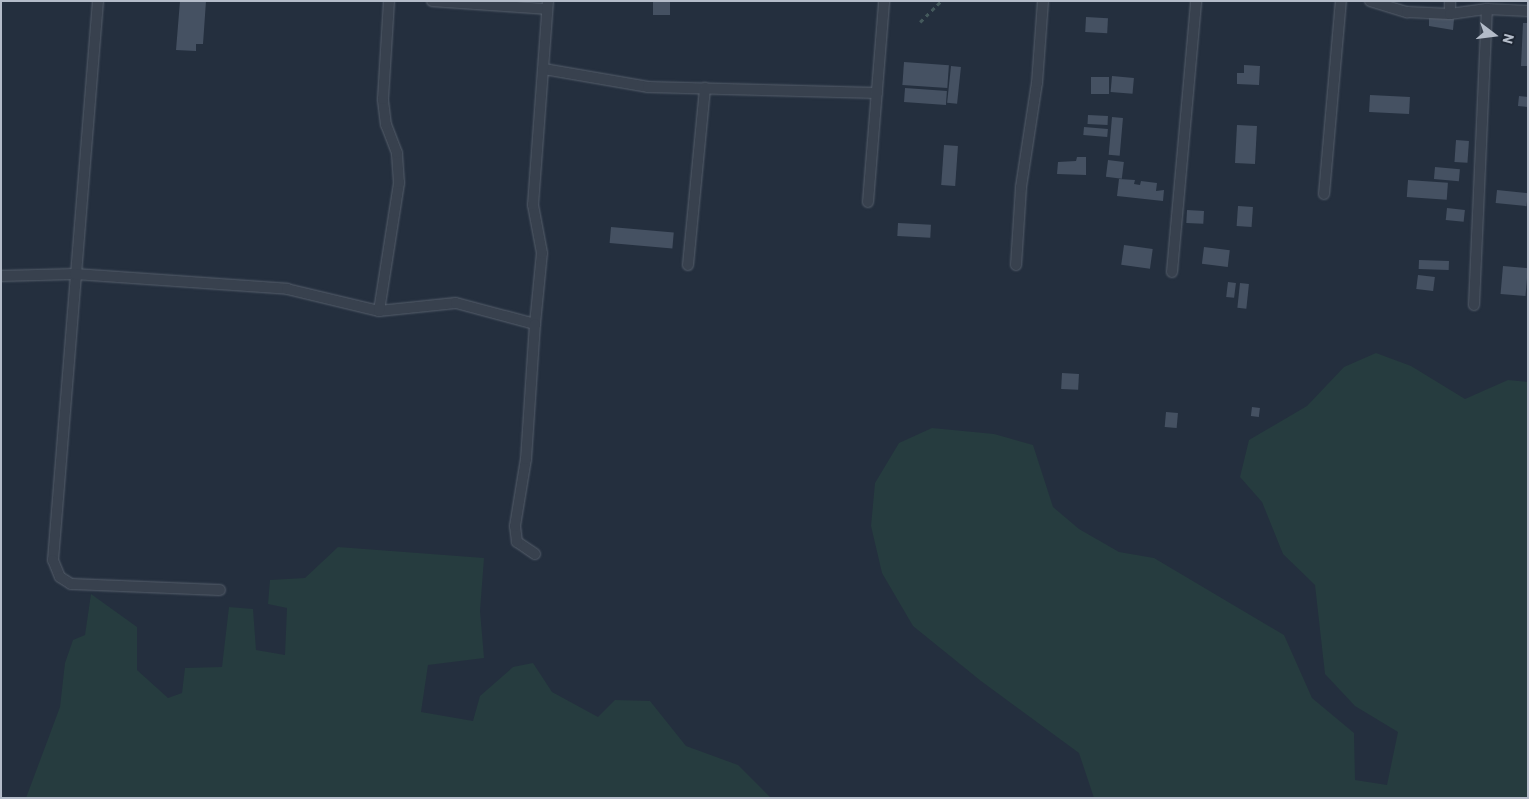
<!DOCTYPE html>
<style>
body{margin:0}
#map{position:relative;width:1529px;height:799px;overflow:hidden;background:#242f3e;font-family:Barlow,sans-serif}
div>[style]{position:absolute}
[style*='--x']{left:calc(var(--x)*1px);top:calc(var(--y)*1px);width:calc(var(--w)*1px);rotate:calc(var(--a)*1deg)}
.green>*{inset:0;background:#263c3f}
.building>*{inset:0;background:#455162;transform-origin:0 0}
.path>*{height:2.5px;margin-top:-1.25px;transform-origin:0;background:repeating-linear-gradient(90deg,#44595c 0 4px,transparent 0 8px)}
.roads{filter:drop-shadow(0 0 1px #565f6c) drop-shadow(0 0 1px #565f6c)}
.minor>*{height:10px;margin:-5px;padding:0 5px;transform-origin:5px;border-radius:5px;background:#38414e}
span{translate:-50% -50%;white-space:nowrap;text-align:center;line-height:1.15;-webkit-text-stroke:5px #1d2633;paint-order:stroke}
.frame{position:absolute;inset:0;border:2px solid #b4bcc9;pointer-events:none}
.north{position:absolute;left:1469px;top:10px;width:50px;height:50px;-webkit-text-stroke:4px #1d2633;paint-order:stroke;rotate:105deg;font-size:14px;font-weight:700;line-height:20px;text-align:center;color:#b4bcc9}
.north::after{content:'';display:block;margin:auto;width:18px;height:22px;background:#b4bcc9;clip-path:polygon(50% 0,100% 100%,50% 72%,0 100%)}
</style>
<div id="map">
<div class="green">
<div style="clip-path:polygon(1376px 353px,1411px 366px,1465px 399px,1508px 380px,1528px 382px,1528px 798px,1094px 798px,1079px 753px,981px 681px,913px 626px,882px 573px,871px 526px,875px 483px,899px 443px,932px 428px,994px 434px,1033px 445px,1053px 507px,1079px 529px,1119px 552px,1154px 558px,1284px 635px,1312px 698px,1354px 733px,1355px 780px,1387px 785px,1398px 732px,1355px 706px,1325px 674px,1315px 585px,1283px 554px,1262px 502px,1240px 477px,1249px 440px,1307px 406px,1344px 367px)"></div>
<div style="clip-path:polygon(338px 547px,484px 558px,480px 611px,484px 658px,428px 665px,421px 712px,473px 721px,480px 696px,513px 667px,533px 663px,552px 692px,598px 717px,615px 700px,650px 701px,686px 746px,738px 765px,771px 798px,26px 798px,60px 707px,65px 663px,73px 640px,85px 635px,91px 594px,137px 627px,137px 670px,168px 698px,182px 693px,185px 668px,222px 667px,229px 607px,253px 609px,256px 650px,285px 655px,287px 608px,268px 604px,270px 580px,305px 578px)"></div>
</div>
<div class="building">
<div style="clip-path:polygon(180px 1px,206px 1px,203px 44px,196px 44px,196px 51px,176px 50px)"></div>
<div style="left:653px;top:1px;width:17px;height:14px"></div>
<div style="left:1086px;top:17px;width:22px;height:15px;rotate:3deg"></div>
<div style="clip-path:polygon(1429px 17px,1454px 19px,1453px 30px,1429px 26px)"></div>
<div style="clip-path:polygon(1523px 23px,1528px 23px,1528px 66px,1521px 66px)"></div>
<div style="left:904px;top:62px;width:45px;height:23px;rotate:4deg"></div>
<div style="clip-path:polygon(1244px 65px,1260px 66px,1259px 85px,1237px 84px,1237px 73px,1244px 73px)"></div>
<div style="left:951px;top:66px;width:10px;height:37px;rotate:6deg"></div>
<div style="left:1112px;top:76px;width:22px;height:16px;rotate:5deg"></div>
<div style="left:1091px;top:77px;width:18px;height:17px"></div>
<div style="left:905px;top:88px;width:42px;height:14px;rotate:4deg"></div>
<div style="left:1370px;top:95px;width:40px;height:17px;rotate:3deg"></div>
<div style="left:1519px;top:96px;width:9px;height:10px;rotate:6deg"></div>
<div style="left:1088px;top:115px;width:20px;height:9px;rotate:3deg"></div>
<div style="left:1112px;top:117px;width:11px;height:38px;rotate:5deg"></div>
<div style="left:1237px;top:125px;width:20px;height:38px;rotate:3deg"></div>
<div style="left:1084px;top:127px;width:24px;height:8px;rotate:5deg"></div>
<div style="left:1456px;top:140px;width:13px;height:22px;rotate:4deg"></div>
<div style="left:944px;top:145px;width:14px;height:40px;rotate:4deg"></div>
<div style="clip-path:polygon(1077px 157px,1086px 157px,1086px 175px,1057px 174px,1058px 162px,1076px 161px)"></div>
<div style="left:1108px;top:160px;width:16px;height:17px;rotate:7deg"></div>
<div style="left:1435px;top:167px;width:25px;height:12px;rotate:5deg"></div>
<div style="clip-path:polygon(1119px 179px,1135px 180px,1134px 184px,1140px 185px,1141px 181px,1157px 183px,1156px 191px,1164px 190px,1163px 201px,1117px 196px)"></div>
<div style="left:1408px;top:180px;width:40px;height:17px;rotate:4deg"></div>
<div style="left:1497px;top:190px;width:31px;height:13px;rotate:6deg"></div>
<div style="left:1238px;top:206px;width:15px;height:20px;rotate:4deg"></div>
<div style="left:1447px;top:208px;width:18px;height:12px;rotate:6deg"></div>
<div style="left:1187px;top:210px;width:17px;height:13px;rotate:3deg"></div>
<div style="left:898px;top:223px;width:33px;height:13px;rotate:3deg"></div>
<div style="left:611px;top:227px;width:63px;height:16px;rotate:5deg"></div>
<div style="left:1124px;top:245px;width:29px;height:20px;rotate:8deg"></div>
<div style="left:1204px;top:247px;width:26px;height:17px;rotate:7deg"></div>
<div style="left:1419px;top:260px;width:30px;height:9px;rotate:2deg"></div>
<div style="left:1503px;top:266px;width:25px;height:28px;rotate:5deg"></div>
<div style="left:1418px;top:275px;width:17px;height:14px;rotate:7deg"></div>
<div style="left:1228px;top:282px;width:8px;height:15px;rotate:7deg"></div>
<div style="left:1240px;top:283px;width:9px;height:25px;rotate:6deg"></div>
<div style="left:1062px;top:373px;width:17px;height:16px;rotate:3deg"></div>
<div style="left:1252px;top:407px;width:8px;height:9px;rotate:7deg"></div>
<div style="left:1166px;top:412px;width:12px;height:15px;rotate:5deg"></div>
</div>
<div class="path">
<div style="--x:920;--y:22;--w:30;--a:-45"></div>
</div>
<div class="roads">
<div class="minor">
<div style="--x:98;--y:1;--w:561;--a:94.6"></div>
<div style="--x:53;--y:560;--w:18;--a:68"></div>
<div style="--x:60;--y:577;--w:13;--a:32"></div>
<div style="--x:71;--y:584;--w:149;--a:2.3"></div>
<div style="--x:432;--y:1;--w:115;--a:4"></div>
<div style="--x:1370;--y:1;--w:39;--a:17"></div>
<div style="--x:1407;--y:12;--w:43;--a:2.7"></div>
<div style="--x:1450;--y:1;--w:13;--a:90"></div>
<div style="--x:1450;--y:14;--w:37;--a:-8"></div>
<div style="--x:1487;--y:9;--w:41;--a:2.8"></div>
<div style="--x:544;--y:69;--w:106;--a:9.8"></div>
<div style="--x:648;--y:87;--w:229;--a:1.5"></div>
<div style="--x:1324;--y:194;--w:194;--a:-85"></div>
<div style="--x:868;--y:202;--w:202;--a:-85.4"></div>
<div style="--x:688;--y:265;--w:178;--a:-84.5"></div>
<div style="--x:1016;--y:265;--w:78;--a:-86.3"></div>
<div style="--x:1021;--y:187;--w:105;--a:-81.3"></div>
<div style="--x:1037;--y:83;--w:82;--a:-85.8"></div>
<div style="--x:1172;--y:272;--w:272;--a:-84.9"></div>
<div style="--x:1;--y:276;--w:74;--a:-1.5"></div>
<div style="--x:75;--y:274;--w:213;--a:4"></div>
<div style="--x:287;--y:289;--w:95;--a:13.4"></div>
<div style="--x:379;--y:311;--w:77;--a:-5.9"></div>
<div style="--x:456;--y:303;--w:82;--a:14.9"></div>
<div style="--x:535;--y:324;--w:71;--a:-84.4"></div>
<div style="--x:542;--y:253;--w:49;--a:-100.6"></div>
<div style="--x:533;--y:205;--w:205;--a:-85.8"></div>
<div style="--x:1474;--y:305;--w:296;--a:-87.5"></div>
<div style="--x:379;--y:311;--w:130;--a:-81.1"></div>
<div style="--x:399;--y:183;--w:30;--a:-94"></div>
<div style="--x:397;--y:153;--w:30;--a:-111"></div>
<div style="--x:386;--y:125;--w:26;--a:-97"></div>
<div style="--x:383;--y:99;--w:98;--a:-86.5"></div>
<div style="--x:535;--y:554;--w:22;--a:-146"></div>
<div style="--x:517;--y:542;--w:16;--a:-97"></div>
<div style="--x:515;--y:526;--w:68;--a:-80.7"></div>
<div style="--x:526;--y:459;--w:135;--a:-86.2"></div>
</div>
</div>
<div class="frame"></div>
<div class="north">N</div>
</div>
